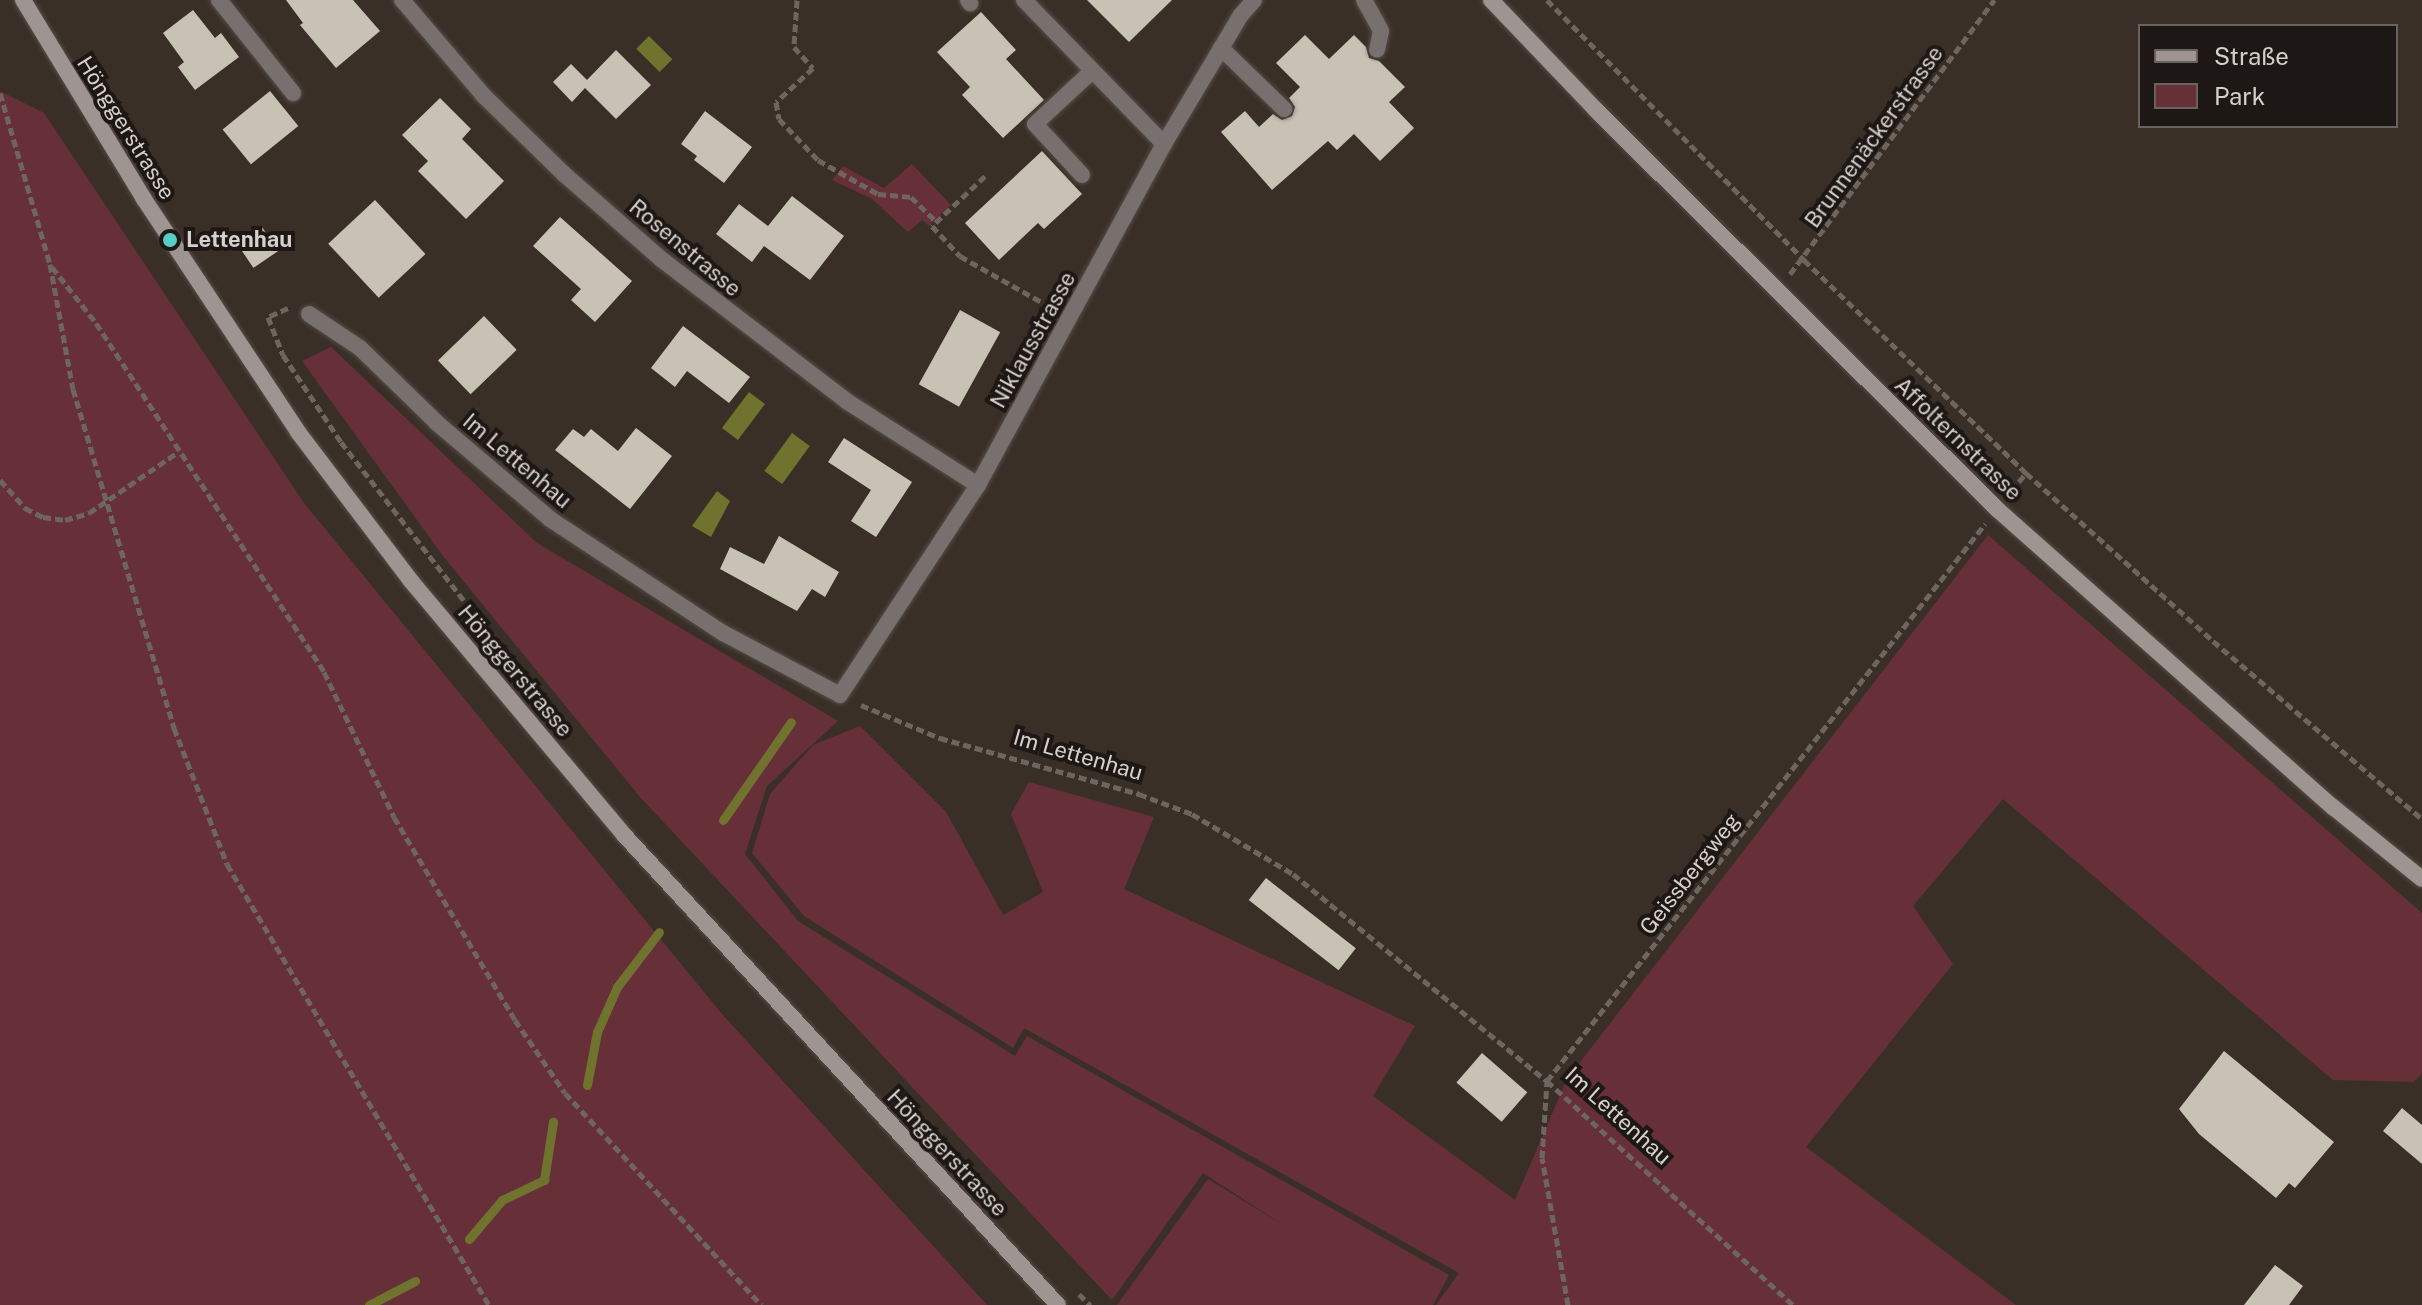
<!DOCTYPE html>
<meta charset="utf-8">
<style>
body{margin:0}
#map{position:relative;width:2422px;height:1305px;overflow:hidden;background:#392f27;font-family:"Public Sans",sans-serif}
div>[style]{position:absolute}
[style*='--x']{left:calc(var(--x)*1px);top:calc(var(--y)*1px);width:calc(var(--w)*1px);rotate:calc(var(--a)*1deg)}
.green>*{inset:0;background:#673038}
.water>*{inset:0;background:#6f732d;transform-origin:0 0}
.stream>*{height:9px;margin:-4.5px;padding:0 4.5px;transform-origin:4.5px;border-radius:4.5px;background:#6f732d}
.building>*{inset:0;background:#c8c2b5;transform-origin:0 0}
.path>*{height:5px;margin-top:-2.5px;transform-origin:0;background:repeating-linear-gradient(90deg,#6e655e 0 8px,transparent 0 12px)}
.roads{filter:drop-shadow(0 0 2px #554c45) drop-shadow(0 0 2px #554c45)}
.lane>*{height:16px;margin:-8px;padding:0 8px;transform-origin:8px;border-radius:8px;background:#77706f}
.street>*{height:16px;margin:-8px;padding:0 8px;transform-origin:8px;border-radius:8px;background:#77706f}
.secondary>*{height:16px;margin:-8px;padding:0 8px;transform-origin:8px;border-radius:8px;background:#9e9491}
.dots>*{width:22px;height:22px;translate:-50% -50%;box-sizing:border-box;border:4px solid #1d1815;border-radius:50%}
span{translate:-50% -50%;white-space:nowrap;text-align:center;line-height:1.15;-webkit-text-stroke:8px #1d1815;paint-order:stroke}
.street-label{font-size:22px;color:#d6d0cb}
.poi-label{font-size:22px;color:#d6d0cb;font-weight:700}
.left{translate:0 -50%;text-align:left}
.legend{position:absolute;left:2138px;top:24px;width:260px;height:104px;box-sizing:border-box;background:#1d1815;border:2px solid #67625e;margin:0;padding:10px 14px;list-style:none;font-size:24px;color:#d6d0cb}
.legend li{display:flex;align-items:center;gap:16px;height:40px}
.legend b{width:40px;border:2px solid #67625e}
</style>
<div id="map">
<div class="green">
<div style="clip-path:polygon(0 91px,44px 113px,304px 503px,722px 1014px,987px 1305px,0 1305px)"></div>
<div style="clip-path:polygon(912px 164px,951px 205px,929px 226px,922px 220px,908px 232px,872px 199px,832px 180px,843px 166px,884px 188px)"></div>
<div style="clip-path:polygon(331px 347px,537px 543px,838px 721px,767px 786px,745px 854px,798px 921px,1015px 1056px,1027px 1036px,1449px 1275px,1433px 1305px,1117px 1305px,1208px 1179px,1291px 1230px,1203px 1173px,1112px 1300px,640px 797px,443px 556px,302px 361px)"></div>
<div style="clip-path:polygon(1988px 535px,2422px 913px,2422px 1074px,2413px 1082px,2333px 1080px,2003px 799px,1913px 906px,1953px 964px,1806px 1147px,2016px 1305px,1436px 1305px,1459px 1273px,1024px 1028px,1013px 1048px,804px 916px,752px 853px,770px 794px,813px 745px,860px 726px,946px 812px,1003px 915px,1043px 892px,1011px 814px,1029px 782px,1154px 817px,1124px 889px,1415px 1026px,1373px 1096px,1515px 1200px,1567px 1079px)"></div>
</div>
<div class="water">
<div style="left:649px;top:36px;width:33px;height:18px;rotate:45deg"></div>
<div style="left:749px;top:392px;width:20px;height:45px;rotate:37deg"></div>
<div style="left:792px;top:433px;width:22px;height:47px;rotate:36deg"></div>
<div style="clip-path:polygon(717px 491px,730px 501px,711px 537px,692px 526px)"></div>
</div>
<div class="stream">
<div style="--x:723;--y:820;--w:119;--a:-55.2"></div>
<div style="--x:587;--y:1085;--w:54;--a:-79.3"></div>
<div style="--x:597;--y:1032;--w:49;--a:-66"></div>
<div style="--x:617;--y:987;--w:69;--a:-52.6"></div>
<div style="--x:469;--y:1239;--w:51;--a:-49.8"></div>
<div style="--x:502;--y:1200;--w:47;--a:-25.5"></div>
<div style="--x:544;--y:1180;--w:59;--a:-81.2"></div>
<div style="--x:369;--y:1305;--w:52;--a:-27.6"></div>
</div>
<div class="building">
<div style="clip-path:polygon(286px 0,353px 0,380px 31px,336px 68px,300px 25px,303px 23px)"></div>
<div style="clip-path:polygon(1087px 0,1172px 0,1129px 42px)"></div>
<div style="clip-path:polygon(193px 10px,215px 38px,221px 33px,239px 57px,195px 90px,178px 67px,184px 62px,163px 33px)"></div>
<div style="clip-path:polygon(981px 12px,1016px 50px,1006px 59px,1044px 100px,1003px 138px,962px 95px,970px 87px,937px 52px)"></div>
<div style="clip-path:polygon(1305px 35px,1329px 59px,1354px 35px,1366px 47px,1369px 58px,1379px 61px,1405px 87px,1389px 102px,1414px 128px,1380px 161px,1354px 134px,1337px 150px,1328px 141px,1272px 190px,1221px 132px,1245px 111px,1259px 127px,1273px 114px,1282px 120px,1292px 116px,1295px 107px,1289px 98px,1300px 87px,1276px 63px)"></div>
<div style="clip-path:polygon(616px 50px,651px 85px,616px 119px,585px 88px,572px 102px,553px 82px,571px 64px,587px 80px)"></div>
<div style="left:270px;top:91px;width:45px;height:61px;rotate:51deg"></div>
<div style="clip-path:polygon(440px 98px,471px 129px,462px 139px,504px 181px,466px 219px,418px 171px,428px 161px,402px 135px)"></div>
<div style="clip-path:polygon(705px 111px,752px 147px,724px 183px,694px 160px,697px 156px,681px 144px)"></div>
<div style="clip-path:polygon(1042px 151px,1082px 194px,1044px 229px,1038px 223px,999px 260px,965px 223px)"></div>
<div style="clip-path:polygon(792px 196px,844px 236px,810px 280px,764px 246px,752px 262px,716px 234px,739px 204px,768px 226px)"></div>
<div style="left:375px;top:200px;width:74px;height:64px;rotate:47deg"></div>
<div style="clip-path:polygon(560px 217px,632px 281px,595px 322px,571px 300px,581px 289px,533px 246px)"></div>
<div style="left:262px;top:227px;width:29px;height:30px;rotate:56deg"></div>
<div style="left:960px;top:310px;width:46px;height:85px;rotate:29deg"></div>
<div style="left:484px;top:316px;width:47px;height:64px;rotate:46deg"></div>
<div style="clip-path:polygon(683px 326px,750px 377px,729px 403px,687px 371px,675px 387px,651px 368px)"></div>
<div style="clip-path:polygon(636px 428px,672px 456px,630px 509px,555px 450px,573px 429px,584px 437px,591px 429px,618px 451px)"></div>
<div style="clip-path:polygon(844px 438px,912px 482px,876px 537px,851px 521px,871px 490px,828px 462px)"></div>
<div style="clip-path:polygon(779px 536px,839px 572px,825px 597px,812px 589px,797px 611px,720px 569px,730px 547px,764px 564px)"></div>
<div style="left:1266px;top:878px;width:114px;height:28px;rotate:38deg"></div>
<div style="clip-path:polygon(2224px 1051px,2334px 1142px,2295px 1188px,2289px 1183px,2276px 1198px,2199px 1134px,2179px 1109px)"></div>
<div style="left:1482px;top:1053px;width:60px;height:39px;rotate:41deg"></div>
<div style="clip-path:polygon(2402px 1108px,2422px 1125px,2422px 1164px,2383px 1131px)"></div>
<div style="clip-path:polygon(2275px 1265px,2303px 1286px,2289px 1305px,2244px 1305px)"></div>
</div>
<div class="path">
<div style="--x:797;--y:0;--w:47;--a:93.7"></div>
<div style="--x:794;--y:47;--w:28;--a:48"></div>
<div style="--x:813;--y:68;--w:50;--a:137.4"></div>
<div style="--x:776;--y:102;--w:17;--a:80"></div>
<div style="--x:779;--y:119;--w:57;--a:46.4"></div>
<div style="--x:818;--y:160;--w:69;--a:29.5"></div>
<div style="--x:878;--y:194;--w:33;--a:5"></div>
<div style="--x:911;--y:197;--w:36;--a:44"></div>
<div style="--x:1547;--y:0;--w:366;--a:45.3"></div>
<div style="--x:1804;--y:260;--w:308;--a:43.8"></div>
<div style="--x:2026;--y:473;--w:251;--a:41.9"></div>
<div style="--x:2213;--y:641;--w:275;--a:40.4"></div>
<div style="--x:0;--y:93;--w:178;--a:73.7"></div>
<div style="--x:50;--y:264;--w:127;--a:79.6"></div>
<div style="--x:73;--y:389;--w:354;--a:73.4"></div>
<div style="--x:174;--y:728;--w:146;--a:68.7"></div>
<div style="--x:227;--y:864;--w:513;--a:59.29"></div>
<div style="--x:985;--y:176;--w:73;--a:136.7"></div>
<div style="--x:932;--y:226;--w:41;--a:47"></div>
<div style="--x:960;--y:256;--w:106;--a:29.5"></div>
<div style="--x:52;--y:267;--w:71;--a:51.8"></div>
<div style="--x:96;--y:323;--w:417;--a:56.8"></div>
<div style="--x:324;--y:672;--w:161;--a:64.2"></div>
<div style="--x:394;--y:817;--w:236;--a:59.2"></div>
<div style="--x:515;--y:1020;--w:88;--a:55.6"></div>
<div style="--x:565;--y:1093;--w:289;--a:47.2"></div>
<div style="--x:1790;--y:274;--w:342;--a:-53.3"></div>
<div style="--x:288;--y:308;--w:22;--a:156"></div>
<div style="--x:268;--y:317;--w:41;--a:68.5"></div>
<div style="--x:283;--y:355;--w:105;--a:56.3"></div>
<div style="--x:341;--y:442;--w:254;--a:52.2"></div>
<div style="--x:0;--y:480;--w:38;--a:48"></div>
<div style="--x:25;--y:508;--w:20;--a:27"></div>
<div style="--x:43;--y:517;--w:22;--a:8"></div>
<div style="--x:65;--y:520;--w:25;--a:-16"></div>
<div style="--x:89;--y:513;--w:108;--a:-34.4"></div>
<div style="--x:2011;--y:491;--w:23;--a:-50"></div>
<div style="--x:861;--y:705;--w:86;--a:22.7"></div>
<div style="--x:940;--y:738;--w:207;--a:15.7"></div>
<div style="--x:1139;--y:794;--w:57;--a:20.7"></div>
<div style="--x:1192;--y:814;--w:117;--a:30.7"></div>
<div style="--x:1293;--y:874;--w:328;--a:39.2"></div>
<div style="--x:1547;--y:1081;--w:333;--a:42.3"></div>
<div style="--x:1079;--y:1294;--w:16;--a:45"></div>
<div style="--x:1568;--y:1305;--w:149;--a:-100"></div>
<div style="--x:1542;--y:1158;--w:77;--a:-86.3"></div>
<div style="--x:1547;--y:1081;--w:709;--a:-51.82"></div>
</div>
<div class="roads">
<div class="lane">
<div style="--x:219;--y:0;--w:119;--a:51.5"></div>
<div style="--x:968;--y:0;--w:4;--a:56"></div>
<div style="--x:1364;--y:0;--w:35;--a:61"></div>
<div style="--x:1381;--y:31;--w:19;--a:102"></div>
<div style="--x:1221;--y:48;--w:88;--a:44.1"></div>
<div style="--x:1082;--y:175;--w:69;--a:-132.7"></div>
<div style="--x:1035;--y:124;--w:76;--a:-42.9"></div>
</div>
<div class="street">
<div style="--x:402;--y:0;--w:125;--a:49.5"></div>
<div style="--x:483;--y:95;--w:113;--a:44.3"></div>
<div style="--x:564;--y:174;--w:129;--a:41.2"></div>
<div style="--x:661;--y:259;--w:235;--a:37.4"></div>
<div style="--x:848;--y:402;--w:154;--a:32.6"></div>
<div style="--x:1024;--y:0;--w:201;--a:45.8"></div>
<div style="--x:309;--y:314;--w:61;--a:33.7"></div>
<div style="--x:360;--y:348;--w:107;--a:44.2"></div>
<div style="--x:437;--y:423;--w:148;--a:40.3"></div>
<div style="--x:550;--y:519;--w:207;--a:33.4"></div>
<div style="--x:723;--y:633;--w:132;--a:27.9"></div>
<div style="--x:840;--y:695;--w:251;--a:-56.7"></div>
<div style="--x:978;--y:485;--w:388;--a:-61.4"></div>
<div style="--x:1164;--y:144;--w:150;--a:-59.2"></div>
<div style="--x:1241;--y:15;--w:20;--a:-49"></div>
</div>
<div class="secondary">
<div style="--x:23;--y:0;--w:233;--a:58.7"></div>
<div style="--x:144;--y:199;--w:279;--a:56.5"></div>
<div style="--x:298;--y:432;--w:187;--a:52.8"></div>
<div style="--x:411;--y:581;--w:333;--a:50"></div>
<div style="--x:625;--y:836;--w:638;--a:47.29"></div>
<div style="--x:1491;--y:0;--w:152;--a:46.3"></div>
<div style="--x:1596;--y:110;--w:566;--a:44.86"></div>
<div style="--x:1997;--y:509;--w:449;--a:41.6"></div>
<div style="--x:2333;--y:807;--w:114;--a:39"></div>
</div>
</div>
<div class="dots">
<div style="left:170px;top:240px;background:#56cec4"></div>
</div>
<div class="street-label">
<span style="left:126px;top:128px;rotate:58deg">Hönggerstrasse</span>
<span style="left:1874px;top:137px;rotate:-54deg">Brunnenäckerstrasse</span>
<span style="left:685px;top:248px;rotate:40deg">Rosenstrasse</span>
<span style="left:1033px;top:340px;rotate:-61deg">Niklausstrasse</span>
<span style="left:1958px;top:439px;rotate:44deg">Affolternstrasse</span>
<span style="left:517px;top:461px;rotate:40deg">Im Lettenhau</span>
<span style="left:515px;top:671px;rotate:50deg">Hönggerstrasse</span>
<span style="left:1078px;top:755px;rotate:16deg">Im Lettenhau</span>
<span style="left:1690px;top:874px;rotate:-52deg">Geissbergweg</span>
<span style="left:1618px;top:1116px;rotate:42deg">Im Lettenhau</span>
<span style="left:947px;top:1153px;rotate:47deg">Hönggerstrasse</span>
</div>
<div class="poi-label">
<span class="left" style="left:186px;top:240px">Lettenhau</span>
</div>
<ul class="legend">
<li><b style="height:10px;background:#9e9491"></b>Straße</li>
<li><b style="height:22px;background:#673038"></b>Park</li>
</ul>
</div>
